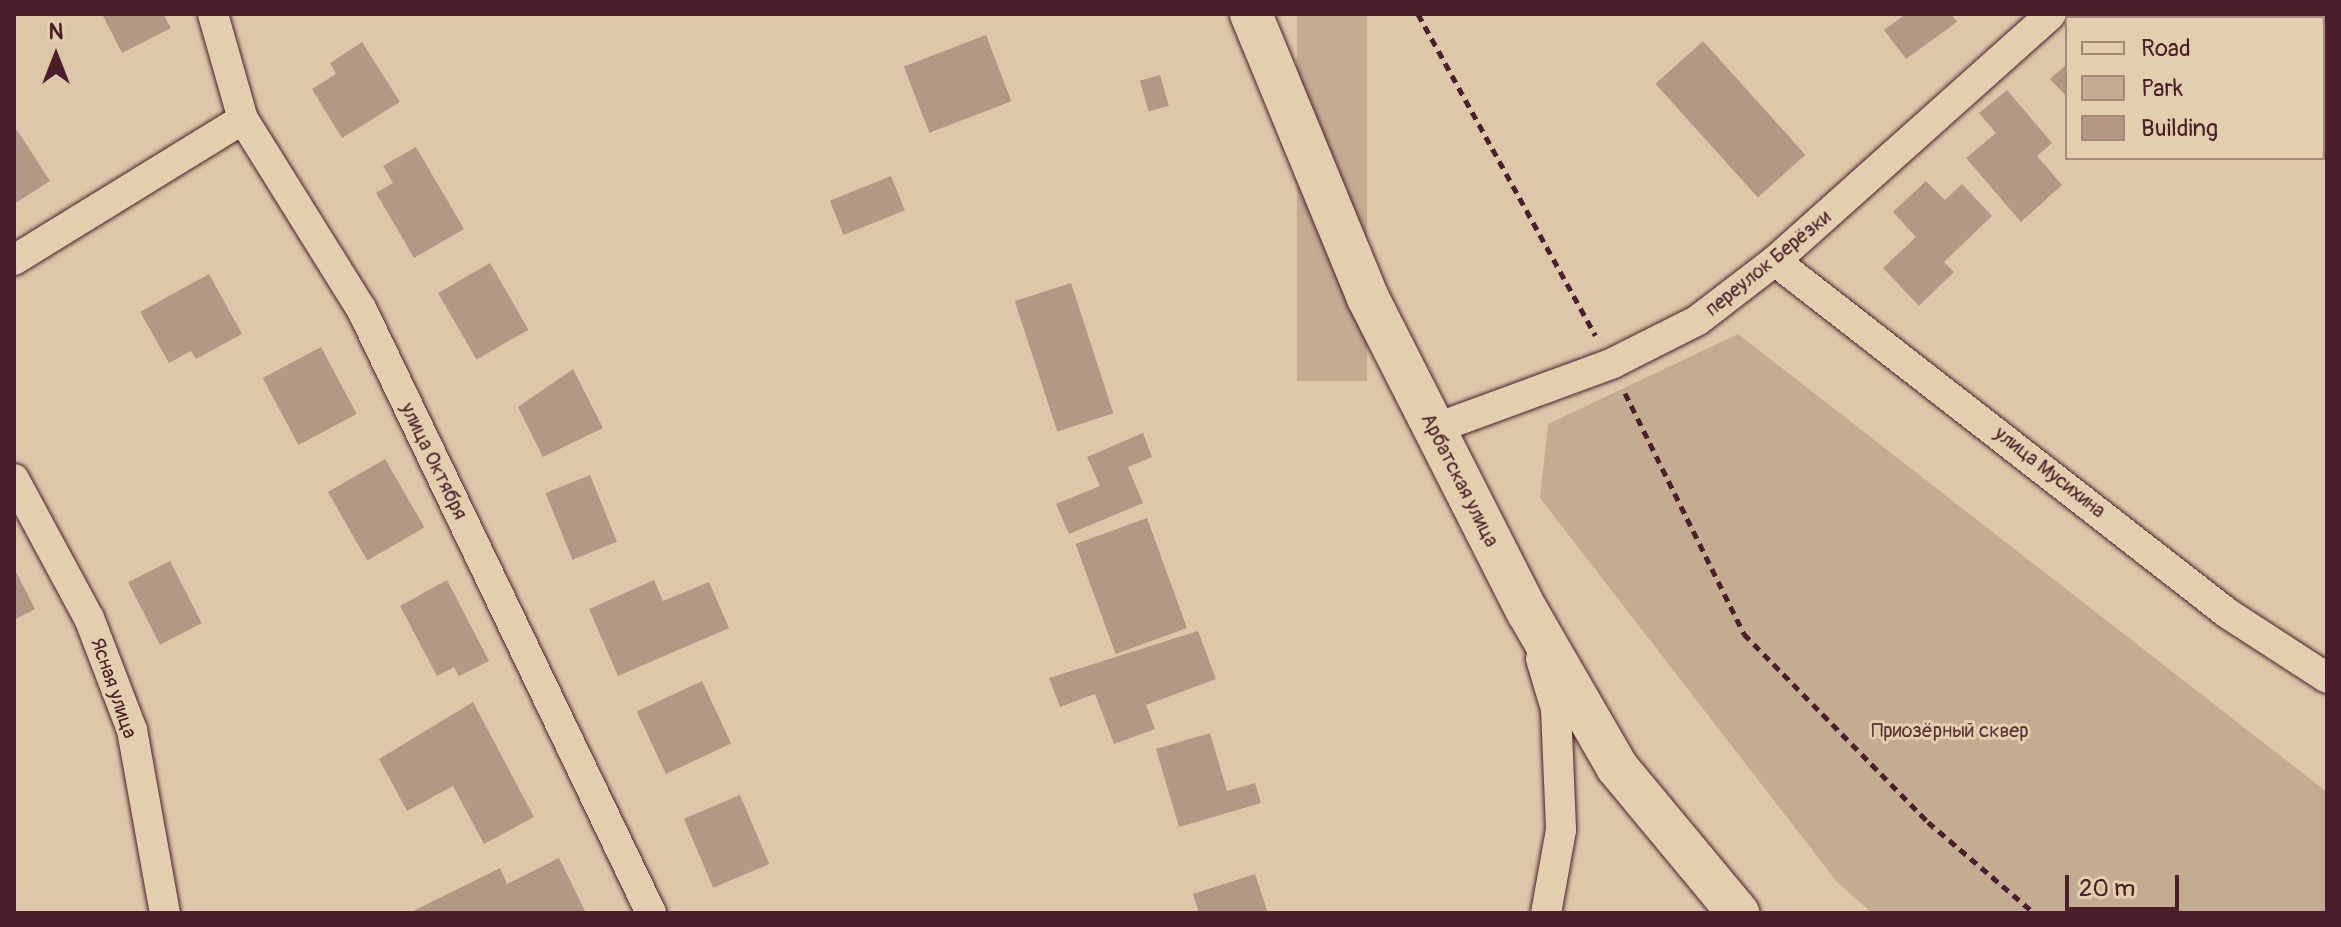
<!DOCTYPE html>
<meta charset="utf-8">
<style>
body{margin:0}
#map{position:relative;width:2341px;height:927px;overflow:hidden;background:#dcc8a8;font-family:Pangolin,sans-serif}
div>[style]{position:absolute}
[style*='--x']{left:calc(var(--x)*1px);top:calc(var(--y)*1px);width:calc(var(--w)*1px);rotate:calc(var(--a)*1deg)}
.green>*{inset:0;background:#c4ac93;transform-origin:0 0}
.building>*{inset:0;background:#b39985;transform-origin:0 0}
.path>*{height:5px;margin-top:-2.5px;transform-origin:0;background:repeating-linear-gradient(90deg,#4a1f2b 0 8px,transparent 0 14px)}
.roads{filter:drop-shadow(0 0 2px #4a1f2b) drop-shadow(0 0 2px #4a1f2b)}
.street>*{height:30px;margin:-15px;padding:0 15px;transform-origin:15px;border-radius:15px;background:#e2cfad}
.secondary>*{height:42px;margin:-21px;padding:0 21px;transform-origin:21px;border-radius:21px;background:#e2cfad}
span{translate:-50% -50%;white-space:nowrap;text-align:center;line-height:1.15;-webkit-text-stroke:6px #e2cfad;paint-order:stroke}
.street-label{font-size:20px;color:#4a1f2b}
.park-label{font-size:20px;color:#5c343b}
.frame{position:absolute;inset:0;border:16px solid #4a1f2b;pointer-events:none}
.legend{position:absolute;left:2065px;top:16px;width:260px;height:144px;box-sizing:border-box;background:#e2cfad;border:2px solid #a58979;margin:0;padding:10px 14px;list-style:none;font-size:24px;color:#4a1f2b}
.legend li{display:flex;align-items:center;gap:16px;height:40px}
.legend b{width:40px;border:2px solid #a58979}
.north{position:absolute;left:16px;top:16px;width:80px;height:80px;-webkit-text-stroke:6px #e2cfad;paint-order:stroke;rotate:0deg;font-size:22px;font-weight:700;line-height:32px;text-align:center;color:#4a1f2b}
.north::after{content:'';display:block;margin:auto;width:28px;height:36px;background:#4a1f2b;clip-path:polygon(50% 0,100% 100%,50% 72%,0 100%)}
.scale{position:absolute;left:2065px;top:875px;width:114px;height:36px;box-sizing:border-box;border:4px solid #4a1f2b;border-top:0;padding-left:10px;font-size:24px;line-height:28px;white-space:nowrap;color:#4a1f2b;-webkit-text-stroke:6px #e2cfad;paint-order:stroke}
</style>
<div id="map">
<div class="green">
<div style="left:1297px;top:14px;width:70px;height:367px"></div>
<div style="clip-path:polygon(1738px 334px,2327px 792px,2327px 913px,1872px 913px,1837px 882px,1540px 498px,1548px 424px)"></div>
</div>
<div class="building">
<div style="clip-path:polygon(102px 14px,163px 14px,171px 28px,122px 53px)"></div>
<div style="clip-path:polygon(1906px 14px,1951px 14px,1957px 22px,1906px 59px,1884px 30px)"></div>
<div style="left:2125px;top:14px;width:89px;height:5px"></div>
<div style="left:986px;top:35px;width:71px;height:88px;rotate:69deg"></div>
<div style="left:1703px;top:41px;width:153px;height:64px;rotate:48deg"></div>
<div style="clip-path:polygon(362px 42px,400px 102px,342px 138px,312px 89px,336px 74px,330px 63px)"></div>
<div style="clip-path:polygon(2067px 64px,2067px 97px,2050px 79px)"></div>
<div style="left:1160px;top:75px;width:32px;height:21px;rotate:74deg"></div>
<div style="clip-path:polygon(2007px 90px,2052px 143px,2037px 156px,2062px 185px,2021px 222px,1966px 158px,1996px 133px,1979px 113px)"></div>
<div style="clip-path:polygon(17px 130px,50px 181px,14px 204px,14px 132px)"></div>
<div style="clip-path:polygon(416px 147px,464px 229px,414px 258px,376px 193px,393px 183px,383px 166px)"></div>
<div style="left:891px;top:176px;width:37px;height:66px;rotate:68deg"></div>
<div style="clip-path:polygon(1926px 181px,1945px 200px,1962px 184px,1992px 216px,1944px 262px,1954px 272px,1919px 306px,1883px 268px,1916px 237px,1893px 212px)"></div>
<div style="left:490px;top:263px;width:77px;height:60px;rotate:60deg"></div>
<div style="clip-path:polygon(209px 274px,242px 334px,196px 359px,191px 351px,169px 363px,140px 312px)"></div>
<div style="left:1071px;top:283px;width:137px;height:59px;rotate:72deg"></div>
<div style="left:321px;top:347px;width:76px;height:66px;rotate:62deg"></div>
<div style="clip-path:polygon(573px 369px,603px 428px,543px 457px,518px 407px)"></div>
<div style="clip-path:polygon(1143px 433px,1152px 457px,1128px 467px,1143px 503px,1069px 534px,1056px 504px,1100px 486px,1087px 457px)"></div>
<div style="left:385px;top:459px;width:79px;height:66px;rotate:60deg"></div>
<div style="left:590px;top:475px;width:72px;height:48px;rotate:68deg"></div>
<div style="left:1147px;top:518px;width:117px;height:76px;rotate:70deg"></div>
<div style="left:170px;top:561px;width:70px;height:47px;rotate:63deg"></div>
<div style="clip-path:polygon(14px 568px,35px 609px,14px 620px)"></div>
<div style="clip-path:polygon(447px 580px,489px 661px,459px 676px,454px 667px,437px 676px,400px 606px)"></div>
<div style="clip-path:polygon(654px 580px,663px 601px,709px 582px,729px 628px,618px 676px,589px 609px)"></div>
<div style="clip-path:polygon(1198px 631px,1216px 679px,1146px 705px,1155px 729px,1114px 744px,1095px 694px,1060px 707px,1049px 678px)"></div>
<div style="left:702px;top:681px;width:69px;height:72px;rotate:65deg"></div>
<div style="clip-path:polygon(473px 702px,534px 817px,484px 844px,453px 786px,407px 811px,379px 759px)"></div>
<div style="clip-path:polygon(1210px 733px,1227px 791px,1255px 783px,1261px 803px,1179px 827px,1156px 749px)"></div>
<div style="left:740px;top:795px;width:75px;height:61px;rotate:67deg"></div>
<div style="clip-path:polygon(559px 858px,586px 913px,409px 913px,500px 868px,507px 884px)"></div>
<div style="clip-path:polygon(1255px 874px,1268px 913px,1199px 913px,1193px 894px)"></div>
</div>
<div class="path">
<div style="--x:1418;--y:14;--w:367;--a:61.1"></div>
<div style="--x:1625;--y:393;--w:269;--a:63.7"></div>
<div style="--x:1744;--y:634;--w:263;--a:45.6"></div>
<div style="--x:1928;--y:822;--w:140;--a:40.6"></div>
</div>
<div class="roads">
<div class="street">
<div style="--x:213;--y:14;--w:109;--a:74.1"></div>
<div style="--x:243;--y:119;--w:225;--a:58.1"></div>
<div style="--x:362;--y:310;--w:669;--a:64.39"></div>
<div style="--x:14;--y:260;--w:269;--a:-31.6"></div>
<div style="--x:1775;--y:261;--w:573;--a:37.91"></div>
<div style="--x:2227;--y:613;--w:119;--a:33"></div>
<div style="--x:1434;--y:429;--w:189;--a:-20.2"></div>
<div style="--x:1611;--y:364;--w:97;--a:-26.8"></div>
<div style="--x:1698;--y:320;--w:97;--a:-37.5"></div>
<div style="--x:1775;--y:261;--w:370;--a:-41.8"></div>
<div style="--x:14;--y:479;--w:158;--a:61.7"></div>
<div style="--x:89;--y:618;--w:120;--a:69"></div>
<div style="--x:132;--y:730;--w:186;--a:79.8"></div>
<div style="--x:1541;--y:659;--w:52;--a:73.3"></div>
<div style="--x:1556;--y:709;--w:121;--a:87.6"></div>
<div style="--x:1561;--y:830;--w:84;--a:100.2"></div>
</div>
<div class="secondary">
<div style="--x:1251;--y:14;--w:307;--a:67.6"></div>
<div style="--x:1368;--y:298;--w:351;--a:63.1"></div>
<div style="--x:1527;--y:611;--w:180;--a:60"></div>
<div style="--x:1617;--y:767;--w:190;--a:50.3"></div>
</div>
</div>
<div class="street-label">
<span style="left:1768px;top:263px;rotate:-39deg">переулок Берёзки</span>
<span style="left:434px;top:461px;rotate:64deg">улица Октября</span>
<span style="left:2050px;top:472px;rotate:38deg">улица Мусихина</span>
<span style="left:1460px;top:480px;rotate:63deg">Арбатская улица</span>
<span style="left:114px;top:688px;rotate:71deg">Ясная улица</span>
</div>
<div class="park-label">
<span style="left:1950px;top:730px">Приозёрный сквер</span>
</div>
<div class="frame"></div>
<ul class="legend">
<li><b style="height:10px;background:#e2cfad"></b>Road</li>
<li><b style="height:22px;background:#c4ac93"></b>Park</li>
<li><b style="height:22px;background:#b39985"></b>Building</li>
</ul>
<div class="north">N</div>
<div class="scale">20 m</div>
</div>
